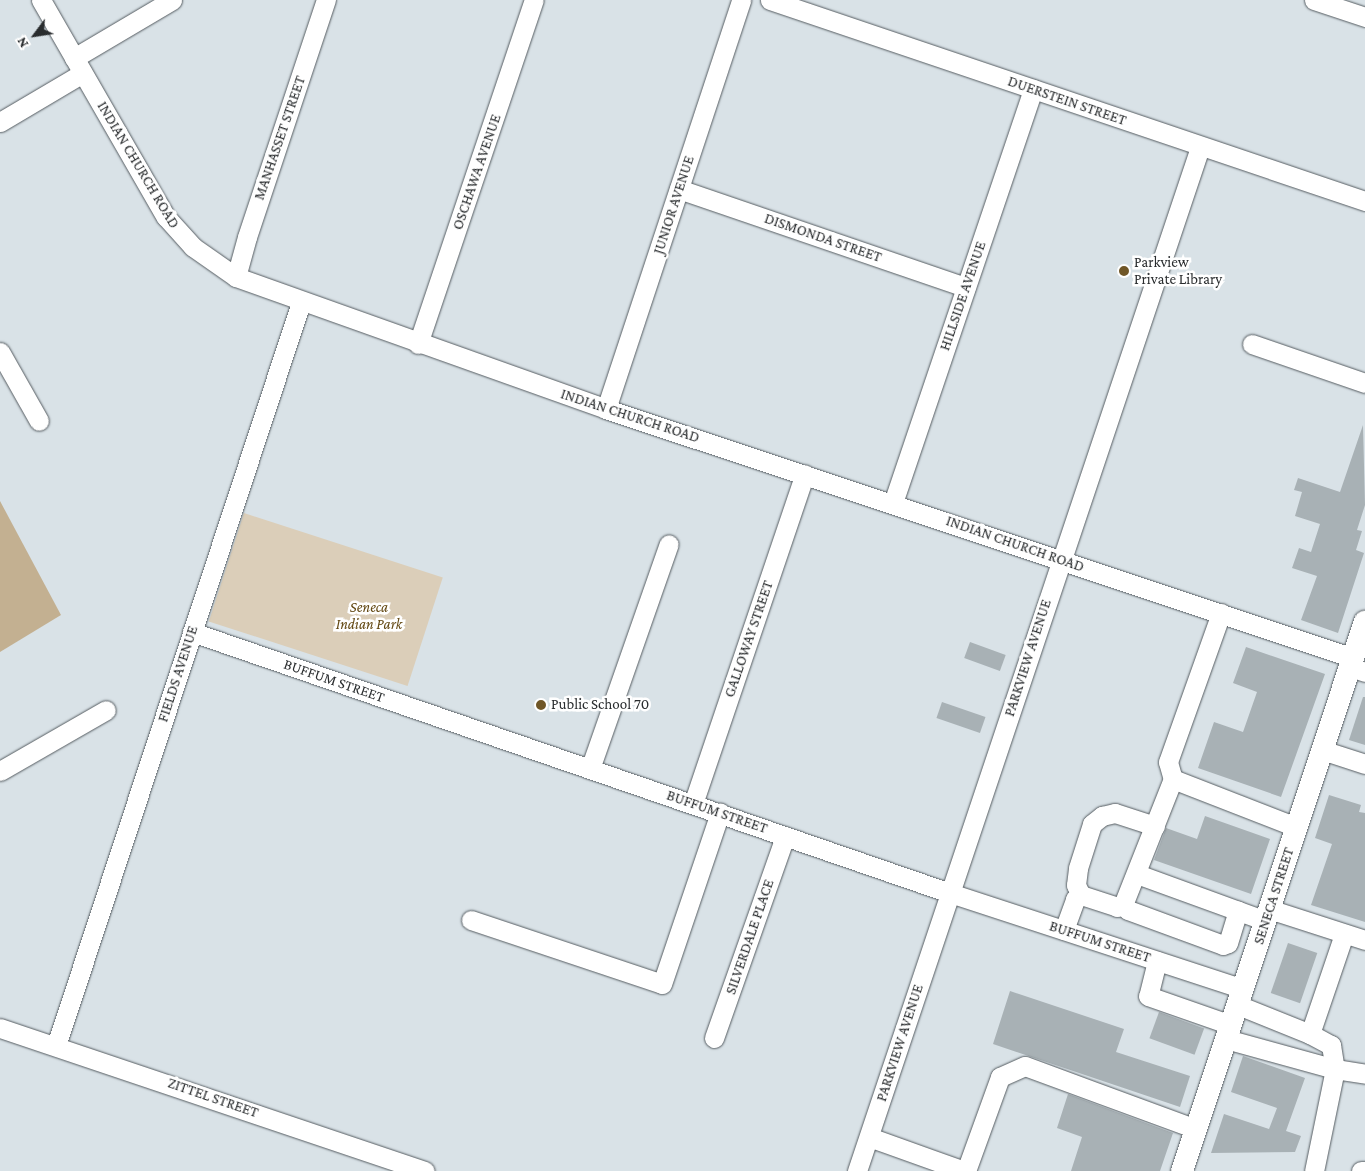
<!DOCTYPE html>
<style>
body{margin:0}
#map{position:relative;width:1365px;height:1171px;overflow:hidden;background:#d9e2e7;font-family:"Crimson Pro",serif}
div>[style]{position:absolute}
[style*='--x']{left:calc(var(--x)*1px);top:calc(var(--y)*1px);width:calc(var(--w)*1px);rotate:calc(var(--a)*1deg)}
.green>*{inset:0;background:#dbceb9;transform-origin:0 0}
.forest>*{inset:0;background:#c3b091}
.building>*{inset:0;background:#a8b1b5;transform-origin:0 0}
.roads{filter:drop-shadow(0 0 1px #555c61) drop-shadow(0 0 1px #555c61)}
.minor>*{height:19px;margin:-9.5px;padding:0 9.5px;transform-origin:9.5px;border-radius:9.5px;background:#fff}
.major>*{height:22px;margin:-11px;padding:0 11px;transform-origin:11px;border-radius:11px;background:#fff}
.dots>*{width:14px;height:14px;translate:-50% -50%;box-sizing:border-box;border:2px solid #fff;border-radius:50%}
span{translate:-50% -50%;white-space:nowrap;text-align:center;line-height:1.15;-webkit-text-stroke:5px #fff;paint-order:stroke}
.street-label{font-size:15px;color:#292c2e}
.poi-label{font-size:15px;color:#292c2e}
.left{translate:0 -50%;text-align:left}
.park-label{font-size:15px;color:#624711;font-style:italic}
.north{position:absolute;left:10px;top:10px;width:50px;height:50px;-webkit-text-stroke:4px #fff;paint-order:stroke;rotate:239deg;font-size:14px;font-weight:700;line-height:20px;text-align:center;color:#292c2e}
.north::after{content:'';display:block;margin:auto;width:18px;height:22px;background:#292c2e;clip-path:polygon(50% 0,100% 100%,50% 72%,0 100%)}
</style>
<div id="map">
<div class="green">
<div style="left:244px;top:513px;width:209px;height:114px;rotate:18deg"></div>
</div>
<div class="forest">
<div style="clip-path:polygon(0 501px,61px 615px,0 652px)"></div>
</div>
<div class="building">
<div style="clip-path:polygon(1363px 425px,1365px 505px,1357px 530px,1362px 531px,1356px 550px,1364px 553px,1338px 633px,1301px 620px,1317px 576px,1292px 568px,1299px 548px,1311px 552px,1320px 524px,1295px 516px,1302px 492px,1294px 490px,1298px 478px,1340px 492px)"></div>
<div style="left:970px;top:642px;width:38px;height:17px;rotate:20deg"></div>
<div style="clip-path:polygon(1246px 647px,1325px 674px,1281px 797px,1198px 768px,1214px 722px,1243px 732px,1257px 692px,1233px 683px)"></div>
<div style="clip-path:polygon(1363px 697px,1365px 697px,1365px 745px,1349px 740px)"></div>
<div style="left:942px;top:702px;width:46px;height:17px;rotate:19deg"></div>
<div style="clip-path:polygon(1329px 795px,1361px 805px,1359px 812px,1365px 813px,1365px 922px,1311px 905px,1332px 844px,1315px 838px)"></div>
<div style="clip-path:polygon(1205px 816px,1270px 839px,1251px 894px,1154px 860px,1166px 828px,1197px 839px)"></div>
<div style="left:1288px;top:943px;width:31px;height:53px;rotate:19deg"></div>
<div style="clip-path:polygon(1010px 991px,1124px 1029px,1116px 1052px,1190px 1076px,1180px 1107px,993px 1044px)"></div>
<div style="left:1159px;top:1012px;width:48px;height:28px;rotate:20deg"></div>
<div style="clip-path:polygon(1243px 1056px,1305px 1078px,1286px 1131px,1301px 1136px,1295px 1152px,1211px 1153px,1224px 1114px,1269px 1129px,1277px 1108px,1231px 1092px)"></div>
<div style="clip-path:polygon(1068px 1094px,1173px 1133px,1160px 1171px,1071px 1171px,1082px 1137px,1057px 1128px)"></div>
</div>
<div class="roads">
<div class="minor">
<div style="--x:41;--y:0;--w:250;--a:60.1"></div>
<div style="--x:166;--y:217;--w:40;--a:48"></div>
<div style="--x:193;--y:247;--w:52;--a:34.9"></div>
<div style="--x:236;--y:277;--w:393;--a:19.6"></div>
<div style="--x:606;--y:409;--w:787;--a:18.43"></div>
<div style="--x:770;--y:0;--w:628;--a:18.67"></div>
<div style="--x:1314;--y:0;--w:54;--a:18.4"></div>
<div style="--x:74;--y:58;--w:114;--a:-30.6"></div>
<div style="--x:0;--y:122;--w:96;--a:-30.6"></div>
<div style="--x:679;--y:189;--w:303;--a:18.9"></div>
<div style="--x:236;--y:277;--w:41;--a:-74.6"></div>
<div style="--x:247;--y:237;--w:250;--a:-71.6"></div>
<div style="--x:418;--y:344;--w:363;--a:-71.4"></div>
<div style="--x:1252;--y:344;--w:120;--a:19"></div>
<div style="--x:0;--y:352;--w:79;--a:60.5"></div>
<div style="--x:606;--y:409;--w:431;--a:-71.7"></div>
<div style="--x:893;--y:503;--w:437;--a:-71.3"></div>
<div style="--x:1221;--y:613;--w:158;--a:109.6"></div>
<div style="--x:1168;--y:762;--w:18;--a:74"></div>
<div style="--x:1173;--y:779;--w:132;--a:21.3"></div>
<div style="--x:192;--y:632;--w:802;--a:19"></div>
<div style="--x:950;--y:893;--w:308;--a:18.1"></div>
<div style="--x:1350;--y:667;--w:16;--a:18"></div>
<div style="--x:1322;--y:750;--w:45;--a:18"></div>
<div style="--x:590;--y:769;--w:238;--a:-70.7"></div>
<div style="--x:0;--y:771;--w:122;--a:-29.9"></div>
<div style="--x:693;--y:804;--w:348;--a:-71.3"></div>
<div style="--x:1137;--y:874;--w:137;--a:20"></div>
<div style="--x:1081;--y:895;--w:11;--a:-117"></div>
<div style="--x:1076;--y:885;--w:17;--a:-83"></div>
<div style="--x:1078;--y:868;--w:46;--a:-72.3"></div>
<div style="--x:1092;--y:824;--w:13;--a:-39"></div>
<div style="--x:1102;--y:816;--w:13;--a:-13"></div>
<div style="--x:1115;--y:813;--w:42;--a:18"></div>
<div style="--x:1123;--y:905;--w:7;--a:45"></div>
<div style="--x:1128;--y:910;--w:101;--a:20.2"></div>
<div style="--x:1223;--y:945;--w:5;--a:-22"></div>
<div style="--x:1228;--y:943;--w:34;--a:-73"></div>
<div style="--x:1269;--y:909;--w:101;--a:17.9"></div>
<div style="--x:471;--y:920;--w:201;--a:18.5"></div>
<div style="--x:662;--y:984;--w:181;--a:-71.3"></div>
<div style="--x:1064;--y:930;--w:33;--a:-70"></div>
<div style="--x:1075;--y:899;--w:7;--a:-34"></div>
<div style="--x:1081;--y:895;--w:38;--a:18"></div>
<div style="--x:1117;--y:907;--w:6;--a:-18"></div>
<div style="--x:1123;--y:905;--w:136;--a:-68.4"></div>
<div style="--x:1157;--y:961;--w:36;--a:104"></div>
<div style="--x:1148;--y:996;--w:88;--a:19.3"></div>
<div style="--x:1238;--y:1005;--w:78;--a:21.9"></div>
<div style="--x:1310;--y:1034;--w:106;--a:-71.2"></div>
<div style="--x:0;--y:1028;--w:448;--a:18.6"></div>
<div style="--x:1310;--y:1034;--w:24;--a:28"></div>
<div style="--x:1331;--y:1045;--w:24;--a:81"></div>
<div style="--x:1335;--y:1069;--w:30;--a:9"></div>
<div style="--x:714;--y:1038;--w:214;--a:-70.6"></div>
<div style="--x:1226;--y:1039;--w:113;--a:15.4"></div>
<div style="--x:1335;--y:1069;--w:104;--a:101.6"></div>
<div style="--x:56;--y:1046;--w:783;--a:-71.77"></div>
<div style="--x:869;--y:1137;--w:101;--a:19.7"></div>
<div style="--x:857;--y:1171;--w:1080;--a:-71.48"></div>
<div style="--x:966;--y:1171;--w:100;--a:-70.1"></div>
<div style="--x:1000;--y:1077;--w:27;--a:-24"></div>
<div style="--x:1025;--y:1066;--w:182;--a:20.2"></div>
<div style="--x:1361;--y:1171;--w:4;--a:0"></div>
</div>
<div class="major">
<div style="--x:1182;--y:1171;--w:579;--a:-71.57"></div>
</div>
</div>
<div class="dots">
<div style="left:1124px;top:271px;background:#6f5627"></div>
<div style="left:541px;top:705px;background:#6f5627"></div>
</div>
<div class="street-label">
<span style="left:1067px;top:101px;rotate:19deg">DUERSTEIN STREET</span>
<span style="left:280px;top:138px;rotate:-71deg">MANHASSET STREET</span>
<span style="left:138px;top:165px;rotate:59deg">INDIAN CHURCH ROAD</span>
<span style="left:477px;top:172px;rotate:-71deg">OSCHAWA AVENUE</span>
<span style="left:674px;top:205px;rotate:-72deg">JUNIOR AVENUE</span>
<span style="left:823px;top:238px;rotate:19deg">DISMONDA STREET</span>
<span style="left:963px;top:296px;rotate:-71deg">HILLSIDE AVENUE</span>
<span style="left:630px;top:416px;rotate:18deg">INDIAN CHURCH ROAD</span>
<span style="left:1015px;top:544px;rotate:19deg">INDIAN CHURCH ROAD</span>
<span style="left:749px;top:639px;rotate:-71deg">GALLOWAY STREET</span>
<span style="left:1028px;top:658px;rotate:-72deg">PARKVIEW AVENUE</span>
<span style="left:178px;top:674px;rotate:-72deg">FIELDS AVENUE</span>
<span style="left:334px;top:681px;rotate:19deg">BUFFUM STREET</span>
<span style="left:717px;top:812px;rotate:19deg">BUFFUM STREET</span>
<span style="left:1274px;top:896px;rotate:-72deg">SENECA STREET</span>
<span style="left:750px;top:937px;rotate:-71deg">SILVERDALE PLACE</span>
<span style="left:1100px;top:942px;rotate:18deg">BUFFUM STREET</span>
<span style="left:900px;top:1043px;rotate:-72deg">PARKVIEW AVENUE</span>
<span style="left:213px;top:1098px;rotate:19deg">ZITTEL STREET</span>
</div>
<div class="poi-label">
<span class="left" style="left:1134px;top:271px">Parkview<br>Private Library</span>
<span class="left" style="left:551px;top:705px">Public School 70</span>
</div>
<div class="park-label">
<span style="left:369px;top:616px">Seneca<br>Indian Park</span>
</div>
<div class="north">N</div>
</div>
